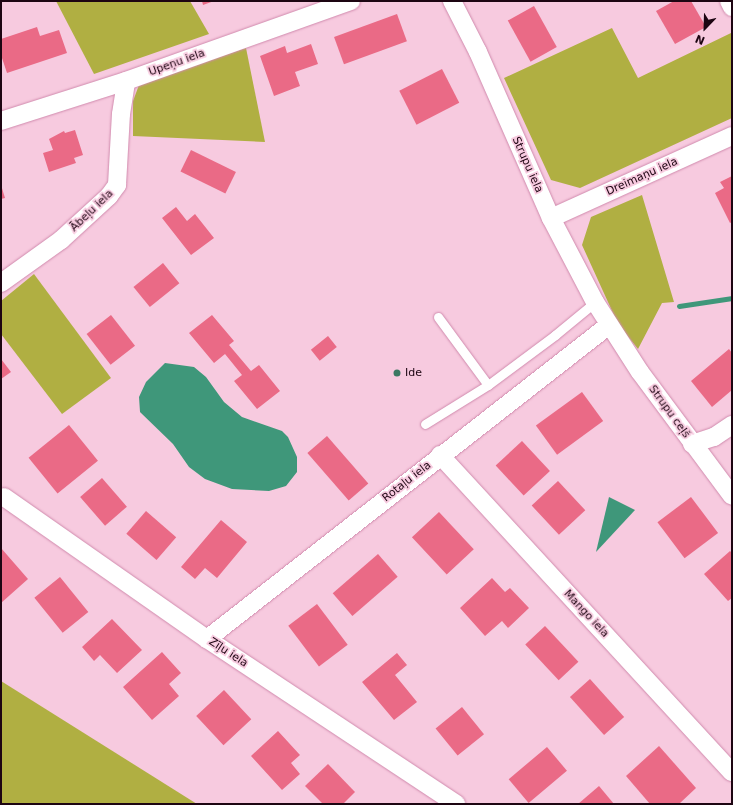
<!DOCTYPE html>
<meta charset="utf-8">
<style>
body{margin:0}
#map{position:relative;width:733px;height:805px;overflow:hidden;background:#f7cadf;font-family:"DejaVu Sans",sans-serif}
div>[style]{position:absolute}
[style*='--x']{left:calc(var(--x)*1px);top:calc(var(--y)*1px);width:calc(var(--w)*1px);rotate:calc(var(--a)*1deg)}
.green>*{inset:0;background:#b0af42}
.water>*{inset:0;background:#3f977a}
.stream>*{height:5px;margin:-2.5px;padding:0 2.5px;transform-origin:2.5px;border-radius:2.5px;background:#3f977a}
.building>*{inset:0;background:#ea6a86;transform-origin:0 0}
.roads{filter:drop-shadow(0 0 1px #d08aad) drop-shadow(0 0 1px #d08aad)}
.lane>*{height:9px;margin:-4.5px;padding:0 4.5px;transform-origin:4.5px;border-radius:4.5px;background:#fff}
.street>*{height:18px;margin:-9px;padding:0 9px;transform-origin:9px;border-radius:9px;background:#fff}
.dots>*{width:11px;height:11px;translate:-50% -50%;box-sizing:border-box;border:2px solid #f7cadf;border-radius:50%}
span{translate:-50% -50%;white-space:nowrap;text-align:center;line-height:1.15;-webkit-text-stroke:3.5px #f7cadf;paint-order:stroke}
.street-label{font-size:11px;color:#1d0512}
.poi-label{font-size:11px;color:#1d0512}
.left{translate:0 -50%;text-align:left}
.frame{position:absolute;inset:0;border:2px solid #1d0512;pointer-events:none}
.north{position:absolute;left:685px;top:8px;width:40px;height:40px;-webkit-text-stroke:3px #f7cadf;paint-order:stroke;rotate:203deg;font-size:11px;font-weight:700;line-height:16px;text-align:center;color:#1d0512}
.north::after{content:'';display:block;margin:auto;width:14px;height:18px;background:#1d0512;clip-path:polygon(50% 0,100% 100%,50% 72%,0 100%)}
</style>
<div id="map">
<div class="green">
<div style="clip-path:polygon(56px 1px,190px 1px,209px 34px,94px 74px)"></div>
<div style="clip-path:polygon(612px 28px,638px 78px,731px 33px,732px 118px,580px 188px,551px 180px,504px 78px)"></div>
<div style="clip-path:polygon(246px 48px,265px 142px,133px 136px,133px 101px,139px 85px,149px 78px)"></div>
<div style="clip-path:polygon(642px 195px,674px 302px,662px 303px,638px 349px,618px 324px,582px 245px,591px 217px)"></div>
<div style="clip-path:polygon(34px 274px,111px 378px,62px 414px,1px 334px,1px 301px)"></div>
<div style="clip-path:polygon(1px 681px,197px 804px,1px 804px)"></div>
</div>
<div class="water">
<div style="clip-path:polygon(165px 363px,194px 367px,206px 377px,224px 402px,242px 417px,282px 431px,288px 437px,297px 457px,297px 472px,286px 486px,269px 491px,232px 489px,205px 479px,189px 467px,173px 444px,140px 412px,139px 397px,146px 382px)"></div>
<div style="clip-path:polygon(609px 497px,635px 510px,596px 552px)"></div>
</div>
<div class="stream">
<div style="--x:679;--y:306;--w:54;--a:-8.6"></div>
</div>
<div class="building">
<div style="clip-path:polygon(202px 1px,214px 1px,203px 5px)"></div>
<div style="clip-path:polygon(674px 1px,691px 1px,706px 27px,675px 44px,656px 11px)"></div>
<div style="left:534px;top:6px;width:47px;height:30px;rotate:61deg"></div>
<div style="left:397px;top:14px;width:29px;height:67px;rotate:70deg"></div>
<div style="clip-path:polygon(37px 27px,40px 36px,59px 30px,67px 53px,7px 73px,1px 55px,1px 39px)"></div>
<div style="clip-path:polygon(311px 44px,318px 64px,295px 72px,300px 86px,274px 96px,260px 56px,285px 46px,287px 53px)"></div>
<div style="left:442px;top:69px;width:38px;height:48px;rotate:63deg"></div>
<div style="clip-path:polygon(75px 130px,83px 155px,74px 158px,76px 163px,49px 172px,43px 153px,53px 150px,49px 139px,64px 131px,65px 133px)"></div>
<div style="left:191px;top:150px;width:50px;height:24px;rotate:26deg"></div>
<div style="clip-path:polygon(732px 176px,732px 222px,730px 223px,715px 193px,724px 188px,720px 182px)"></div>
<div style="clip-path:polygon(1px 185px,5px 198px,1px 199px)"></div>
<div style="clip-path:polygon(176px 207px,187px 221px,195px 214px,214px 238px,191px 255px,162px 218px)"></div>
<div style="left:163px;top:263px;width:26px;height:38px;rotate:51deg"></div>
<div style="left:111px;top:315px;width:39px;height:31px;rotate:52deg"></div>
<div style="clip-path:polygon(212px 315px,234px 341px,229px 345px,251px 371px,259px 365px,280px 391px,257px 409px,234px 381px,242px 375px,225px 354px,214px 363px,189px 333px)"></div>
<div style="left:328px;top:336px;width:14px;height:22px;rotate:51deg"></div>
<div style="clip-path:polygon(729px 349px,732px 353px,732px 390px,712px 407px,691px 381px)"></div>
<div style="clip-path:polygon(1px 359px,11px 372px,1px 379px)"></div>
<div style="left:582px;top:392px;width:36px;height:57px;rotate:54deg"></div>
<div style="left:69px;top:425px;width:46px;height:52px;rotate:51deg"></div>
<div style="left:327px;top:436px;width:63px;height:26px;rotate:49deg"></div>
<div style="left:522px;top:441px;width:41px;height:36px;rotate:47deg"></div>
<div style="left:102px;top:478px;width:38px;height:29px;rotate:49deg"></div>
<div style="left:558px;top:481px;width:40px;height:36px;rotate:47deg"></div>
<div style="left:691px;top:497px;width:45px;height:42px;rotate:53deg"></div>
<div style="left:146px;top:511px;width:40px;height:30px;rotate:41deg"></div>
<div style="left:439px;top:512px;width:51px;height:37px;rotate:47deg"></div>
<div style="clip-path:polygon(221px 520px,247px 542px,217px 578px,205px 568px,195px 579px,181px 567px)"></div>
<div style="clip-path:polygon(1px 548px,28px 579px,1px 603px)"></div>
<div style="clip-path:polygon(730px 551px,732px 553px,732px 598px,728px 601px,704px 574px)"></div>
<div style="left:378px;top:554px;width:30px;height:60px;rotate:49deg"></div>
<div style="left:60px;top:577px;width:45px;height:33px;rotate:51deg"></div>
<div style="clip-path:polygon(492px 578px,505px 592px,510px 588px,529px 608px,508px 628px,502px 621px,485px 636px,460px 608px)"></div>
<div style="left:317px;top:604px;width:51px;height:36px;rotate:53deg"></div>
<div style="clip-path:polygon(112px 619px,142px 650px,117px 673px,100px 655px,94px 661px,82px 647px)"></div>
<div style="left:545px;top:626px;width:49px;height:27px;rotate:47deg"></div>
<div style="clip-path:polygon(162px 652px,181px 673px,169px 684px,179px 696px,152px 720px,123px 687px)"></div>
<div style="clip-path:polygon(397px 653px,407px 665px,395px 675px,417px 702px,394px 720px,362px 682px)"></div>
<div style="left:590px;top:679px;width:51px;height:27px;rotate:48deg"></div>
<div style="left:224px;top:690px;width:40px;height:38px;rotate:47deg"></div>
<div style="left:462px;top:707px;width:35px;height:34px;rotate:51deg"></div>
<div style="clip-path:polygon(278px 731px,300px 755px,291px 763px,300px 774px,282px 790px,251px 756px)"></div>
<div style="clip-path:polygon(659px 746px,696px 788px,679px 804px,650px 804px,626px 776px)"></div>
<div style="left:547px;top:747px;width:31px;height:50px;rotate:50deg"></div>
<div style="clip-path:polygon(328px 764px,355px 792px,343px 804px,323px 804px,305px 786px)"></div>
<div style="clip-path:polygon(599px 786px,614px 804px,578px 804px)"></div>
</div>
<div class="roads">
<div class="lane">
<div style="--x:438;--y:317;--w:84;--a:53.7"></div>
<div style="--x:425;--y:424;--w:74;--a:-31.8"></div>
<div style="--x:488;--y:385;--w:84;--a:-36.7"></div>
<div style="--x:555;--y:335;--w:52;--a:-39.5"></div>
</div>
<div class="street">
<div style="--x:452;--y:1;--w:57;--a:63"></div>
<div style="--x:478;--y:52;--w:181;--a:66.3"></div>
<div style="--x:551;--y:218;--w:95;--a:62.4"></div>
<div style="--x:595;--y:302;--w:83;--a:57.3"></div>
<div style="--x:640;--y:372;--w:154;--a:53.4"></div>
<div style="--x:729;--y:1;--w:7;--a:63"></div>
<div style="--x:1;--y:121;--w:131;--a:-17.7"></div>
<div style="--x:126;--y:81;--w:239;--a:-19.6"></div>
<div style="--x:551;--y:218;--w:199;--a:-24.4"></div>
<div style="--x:1;--y:283;--w:74;--a:-35.6"></div>
<div style="--x:61;--y:240;--w:65;--a:-42.5"></div>
<div style="--x:109;--y:196;--w:14;--a:-54"></div>
<div style="--x:117;--y:185;--w:71;--a:-86.8"></div>
<div style="--x:121;--y:114;--w:33;--a:-81"></div>
<div style="--x:692;--y:444;--w:23;--a:-18"></div>
<div style="--x:714;--y:437;--w:22;--a:-34"></div>
<div style="--x:440;--y:455;--w:431;--a:47.4"></div>
<div style="--x:4;--y:497;--w:248;--a:35"></div>
<div style="--x:207;--y:639;--w:299;--a:33.5"></div>
<div style="--x:207;--y:639;--w:510;--a:-37.99"></div>
</div>
</div>
<div class="dots">
<div style="left:397px;top:373px;background:#3c7863"></div>
</div>
<div class="street-label">
<span style="left:177px;top:63px;rotate:-20deg">Upeņu iela</span>
<span style="left:527px;top:165px;rotate:66deg">Strupu iela</span>
<span style="left:642px;top:177px;rotate:-24deg">Dreimaņu iela</span>
<span style="left:92px;top:211px;rotate:-44deg">Ābeļu iela</span>
<span style="left:669px;top:412px;rotate:54deg">Strupu ceļš</span>
<span style="left:407px;top:482px;rotate:-38deg">Rotaļu iela</span>
<span style="left:586px;top:614px;rotate:47deg">Mango iela</span>
<span style="left:228px;top:653px;rotate:33deg">Zīļu iela</span>
</div>
<div class="poi-label">
<span class="left" style="left:405px;top:373px">Ide</span>
</div>
<div class="frame"></div>
<div class="north">N</div>
</div>
